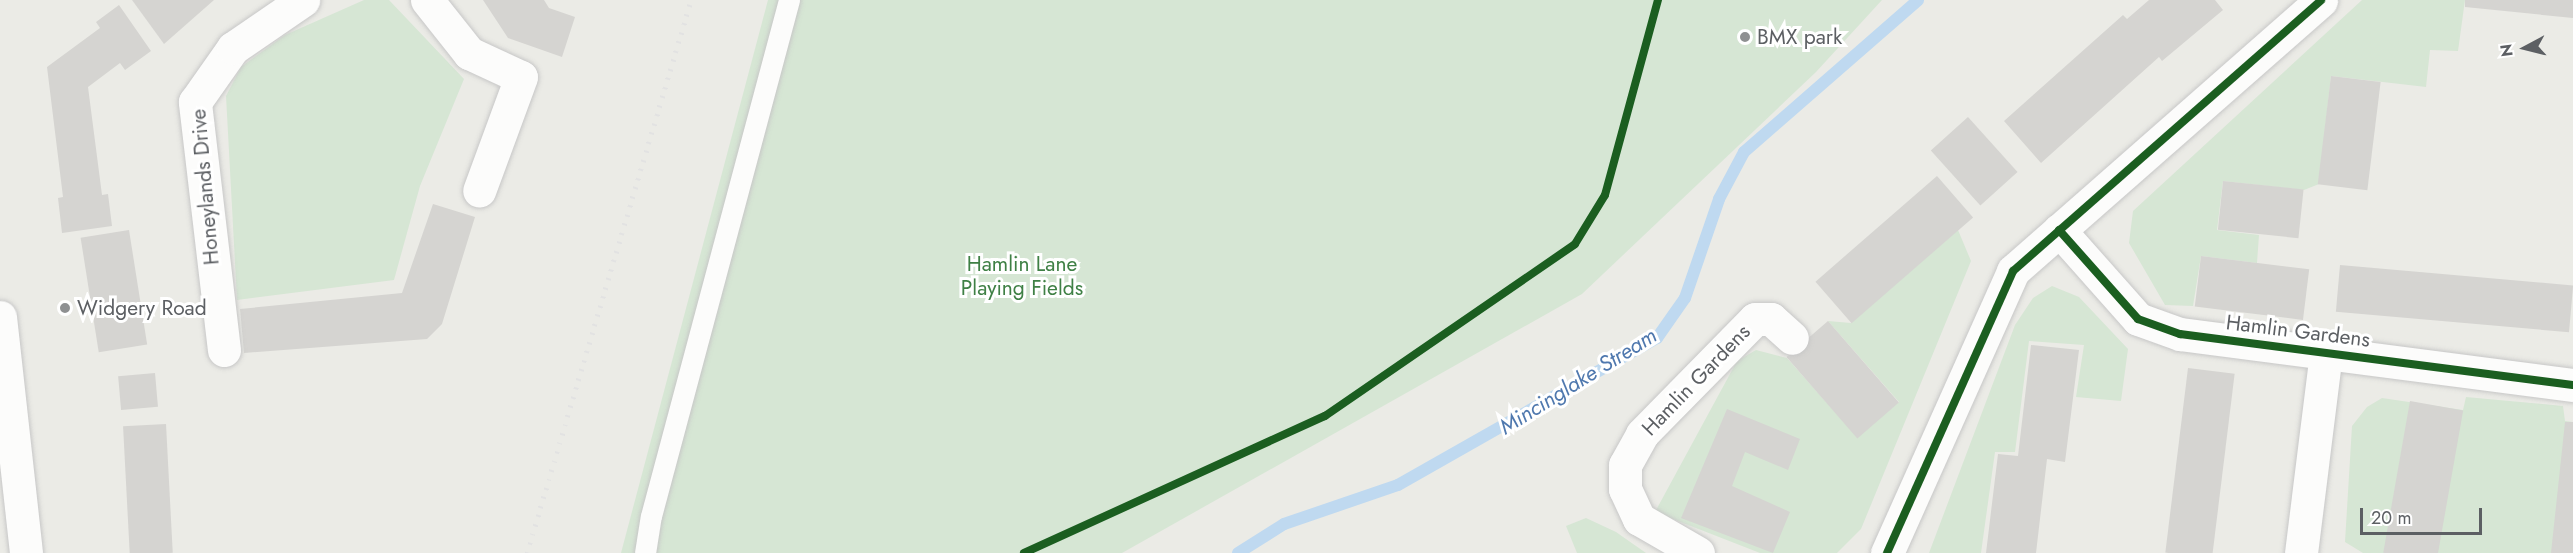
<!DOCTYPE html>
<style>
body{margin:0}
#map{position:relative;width:2573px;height:553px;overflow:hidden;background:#ebebe6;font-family:Jost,sans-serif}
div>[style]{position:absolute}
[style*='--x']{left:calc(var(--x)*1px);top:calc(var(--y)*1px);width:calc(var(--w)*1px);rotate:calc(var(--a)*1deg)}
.green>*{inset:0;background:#d6e6d4}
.stream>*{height:12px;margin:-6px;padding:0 6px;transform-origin:6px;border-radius:6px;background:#bfd9f0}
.building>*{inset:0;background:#d5d4d1;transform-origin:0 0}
.roads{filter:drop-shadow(0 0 2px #c7c7c7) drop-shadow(0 0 2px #c7c7c7)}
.service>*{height:21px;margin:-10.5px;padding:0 10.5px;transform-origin:10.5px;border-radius:10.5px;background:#fcfcfb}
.minor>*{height:33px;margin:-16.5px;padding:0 16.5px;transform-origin:16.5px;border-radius:16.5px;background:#fcfcfb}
.secondary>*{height:33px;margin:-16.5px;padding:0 16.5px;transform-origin:16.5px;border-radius:16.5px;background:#fcfcfb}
.rail>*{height:4.5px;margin-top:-2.25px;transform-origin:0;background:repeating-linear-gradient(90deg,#e2e2e2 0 1.5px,transparent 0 9.5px)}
.cycleway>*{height:8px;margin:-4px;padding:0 4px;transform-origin:4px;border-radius:4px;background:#1b5e20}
.dots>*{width:16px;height:16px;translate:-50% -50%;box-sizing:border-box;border:3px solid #fff;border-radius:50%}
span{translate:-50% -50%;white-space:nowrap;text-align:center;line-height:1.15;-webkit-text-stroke:6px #fff;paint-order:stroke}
.poi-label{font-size:21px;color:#5c5f63}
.left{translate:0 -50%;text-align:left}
.street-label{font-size:21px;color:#5c5f63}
.park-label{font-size:21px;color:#3f8045}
.water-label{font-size:22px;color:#4f78ae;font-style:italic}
.north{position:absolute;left:2495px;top:18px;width:60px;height:60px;-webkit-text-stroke:4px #fff;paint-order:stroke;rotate:263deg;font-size:16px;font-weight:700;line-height:24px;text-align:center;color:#5c5f63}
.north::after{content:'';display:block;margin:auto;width:21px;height:27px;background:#5c5f63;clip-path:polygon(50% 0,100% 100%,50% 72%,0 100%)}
.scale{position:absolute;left:2360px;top:508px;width:122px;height:27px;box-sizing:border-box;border:3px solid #5c5f63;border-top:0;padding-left:8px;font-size:18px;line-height:21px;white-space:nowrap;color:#5c5f63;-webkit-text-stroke:4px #fff;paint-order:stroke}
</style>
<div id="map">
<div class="green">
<div style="clip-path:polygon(364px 0,389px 0,464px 79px,420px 186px,394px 280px,237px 300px,226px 96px,241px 67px,285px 35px)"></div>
<div style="clip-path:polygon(768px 0,1882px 0,1816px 72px,1582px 294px,1122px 553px,621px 553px)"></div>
<div style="clip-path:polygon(2362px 0,2465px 0,2458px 51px,2430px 50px,2426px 87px,2331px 76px,2319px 184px,2304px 190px,2223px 181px,2217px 230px,2259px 235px,2257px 263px,2201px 256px,2193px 306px,2165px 305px,2129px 243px,2133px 211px)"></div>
<div style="clip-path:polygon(1958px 230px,1971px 261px,1861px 529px,1837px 553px,1760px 553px,1655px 512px,1737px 361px,1756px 350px,1787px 358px,1857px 437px,1899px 402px,1828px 321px,1851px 323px)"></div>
<div style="clip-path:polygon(2052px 286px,2079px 297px,2128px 349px,2121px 401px,2076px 397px,2084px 345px,2029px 341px,2015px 452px,1995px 452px,1981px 553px,1929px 553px,2015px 325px,2033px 298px)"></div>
<div style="clip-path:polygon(2466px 397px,2563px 406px,2565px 421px,2573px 422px,2573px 553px,2363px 553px,2345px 542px,2352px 426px,2367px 407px,2382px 398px,2463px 410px)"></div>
<div style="clip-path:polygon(1586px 518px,1616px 532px,1646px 553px,1577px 553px,1566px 526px)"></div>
</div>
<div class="stream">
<div style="--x:1238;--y:553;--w:54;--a:-32.2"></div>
<div style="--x:1284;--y:524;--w:120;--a:-18.9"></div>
<div style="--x:1398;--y:485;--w:298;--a:-29.6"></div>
<div style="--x:1657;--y:338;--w:49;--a:-55"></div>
<div style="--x:1685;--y:298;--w:105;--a:-71"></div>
<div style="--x:1719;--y:199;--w:53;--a:-62"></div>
<div style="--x:1744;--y:152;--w:231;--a:-41.1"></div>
</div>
<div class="building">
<div style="clip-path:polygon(132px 0,214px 0,164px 44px)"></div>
<div style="clip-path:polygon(483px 0,544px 0,549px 8px,575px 17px,562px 57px,508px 38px)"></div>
<div style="clip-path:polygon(2149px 0,2215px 0,2223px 10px,2162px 61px,2159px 57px,2041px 163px,2004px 121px,2123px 15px,2127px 19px)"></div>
<div style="clip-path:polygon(2465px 0,2573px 0,2573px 18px,2465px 7px)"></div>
<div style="clip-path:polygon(119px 5px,151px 51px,125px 70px,120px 63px,88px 87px,102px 195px,108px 194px,112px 226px,62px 233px,58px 198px,63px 197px,47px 67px,100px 28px,96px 22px)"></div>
<div style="left:2331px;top:76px;width:50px;height:109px;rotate:7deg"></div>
<div style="left:1968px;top:117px;width:74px;height:50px;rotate:48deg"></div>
<div style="left:1937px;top:176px;width:55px;height:161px;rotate:49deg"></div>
<div style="left:2223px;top:181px;width:81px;height:49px;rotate:6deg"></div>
<div style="clip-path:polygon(433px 204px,475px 217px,442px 324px,427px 339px,244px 353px,240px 309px,402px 293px)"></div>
<div style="left:129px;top:230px;width:116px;height:49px;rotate:81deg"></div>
<div style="left:2201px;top:256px;width:109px;height:51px;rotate:7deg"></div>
<div style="left:2340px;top:265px;width:234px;height:47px;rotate:5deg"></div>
<div style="left:1828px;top:321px;width:108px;height:55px;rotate:49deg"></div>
<div style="clip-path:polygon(2031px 345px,2079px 350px,2065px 462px,2047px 459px,2036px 553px,1986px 553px,1998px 454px,2018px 456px)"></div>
<div style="left:2188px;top:368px;width:47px;height:186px;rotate:7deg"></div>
<div style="left:155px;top:373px;width:34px;height:37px;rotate:85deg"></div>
<div style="left:2410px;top:401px;width:54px;height:154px;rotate:10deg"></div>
<div style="clip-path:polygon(1727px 409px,1800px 439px,1788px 470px,1745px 452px,1732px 486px,1790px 512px,1773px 553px,1681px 518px)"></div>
<div style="clip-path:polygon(2565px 422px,2573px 422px,2573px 553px,2551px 553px)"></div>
<div style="left:166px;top:424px;width:129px;height:43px;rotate:87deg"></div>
</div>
<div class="roads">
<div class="service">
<div style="--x:645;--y:553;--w:37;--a:-81"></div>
<div style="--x:651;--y:516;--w:534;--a:-75.03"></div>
</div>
<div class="minor">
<div style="--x:427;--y:0;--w:68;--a:51.6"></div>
<div style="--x:469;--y:53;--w:57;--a:24.8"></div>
<div style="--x:521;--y:77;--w:121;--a:110.2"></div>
<div style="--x:2059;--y:230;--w:119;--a:48.4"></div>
<div style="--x:2138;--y:319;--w:45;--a:19.7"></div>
<div style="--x:2180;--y:334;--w:396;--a:7.4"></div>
<div style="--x:224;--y:350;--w:250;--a:-96.7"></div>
<div style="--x:195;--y:102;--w:66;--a:-54.9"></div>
<div style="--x:233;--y:48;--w:85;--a:-34.4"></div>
<div style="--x:1698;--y:553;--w:68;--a:-150"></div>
<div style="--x:1639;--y:519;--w:33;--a:-115"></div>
<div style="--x:1625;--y:489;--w:24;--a:-90"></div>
<div style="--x:1625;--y:465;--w:35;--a:-61"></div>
<div style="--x:1642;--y:434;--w:161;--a:-45.5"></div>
<div style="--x:1755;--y:319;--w:16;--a:0"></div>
<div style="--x:1771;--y:319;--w:28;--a:42"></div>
<div style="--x:1887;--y:553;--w:309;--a:-65.9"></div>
<div style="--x:2013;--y:271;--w:410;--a:-41.3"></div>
<div style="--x:2301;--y:553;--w:202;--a:-82.9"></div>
</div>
<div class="secondary">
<div style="--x:0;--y:317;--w:237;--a:83.7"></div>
</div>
</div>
<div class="rail">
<div style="--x:527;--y:553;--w:577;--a:-73.48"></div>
</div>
<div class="cycleway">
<div style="--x:2059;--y:230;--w:119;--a:48.4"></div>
<div style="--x:2138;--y:319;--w:45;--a:19.7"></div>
<div style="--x:2180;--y:334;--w:396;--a:7.4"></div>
<div style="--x:1024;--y:553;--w:331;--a:-24.5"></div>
<div style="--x:1325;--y:416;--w:303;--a:-34.5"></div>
<div style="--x:1575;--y:244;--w:57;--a:-58.5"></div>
<div style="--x:1605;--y:195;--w:202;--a:-74.8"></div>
<div style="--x:1887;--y:553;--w:309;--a:-65.9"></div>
<div style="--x:2013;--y:271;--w:410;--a:-41.3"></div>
</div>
<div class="dots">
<div style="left:1745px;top:37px;background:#8e9091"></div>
<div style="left:65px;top:308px;background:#8e9091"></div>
</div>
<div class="poi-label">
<span class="left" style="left:1757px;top:37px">BMX park</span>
<span class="left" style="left:77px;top:308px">Widgery Road</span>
</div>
<div class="street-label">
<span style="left:205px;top:187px;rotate:-95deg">Honeylands Drive</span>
<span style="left:2298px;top:331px;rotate:7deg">Hamlin Gardens</span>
<span style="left:1696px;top:380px;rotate:-46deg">Hamlin Gardens</span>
</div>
<div class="park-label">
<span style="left:1022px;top:276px">Hamlin Lane<br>Playing Fields</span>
</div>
<div class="water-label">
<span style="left:1578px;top:381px;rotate:-32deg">Mincinglake Stream</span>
</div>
<div class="north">N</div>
<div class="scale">20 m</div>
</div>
